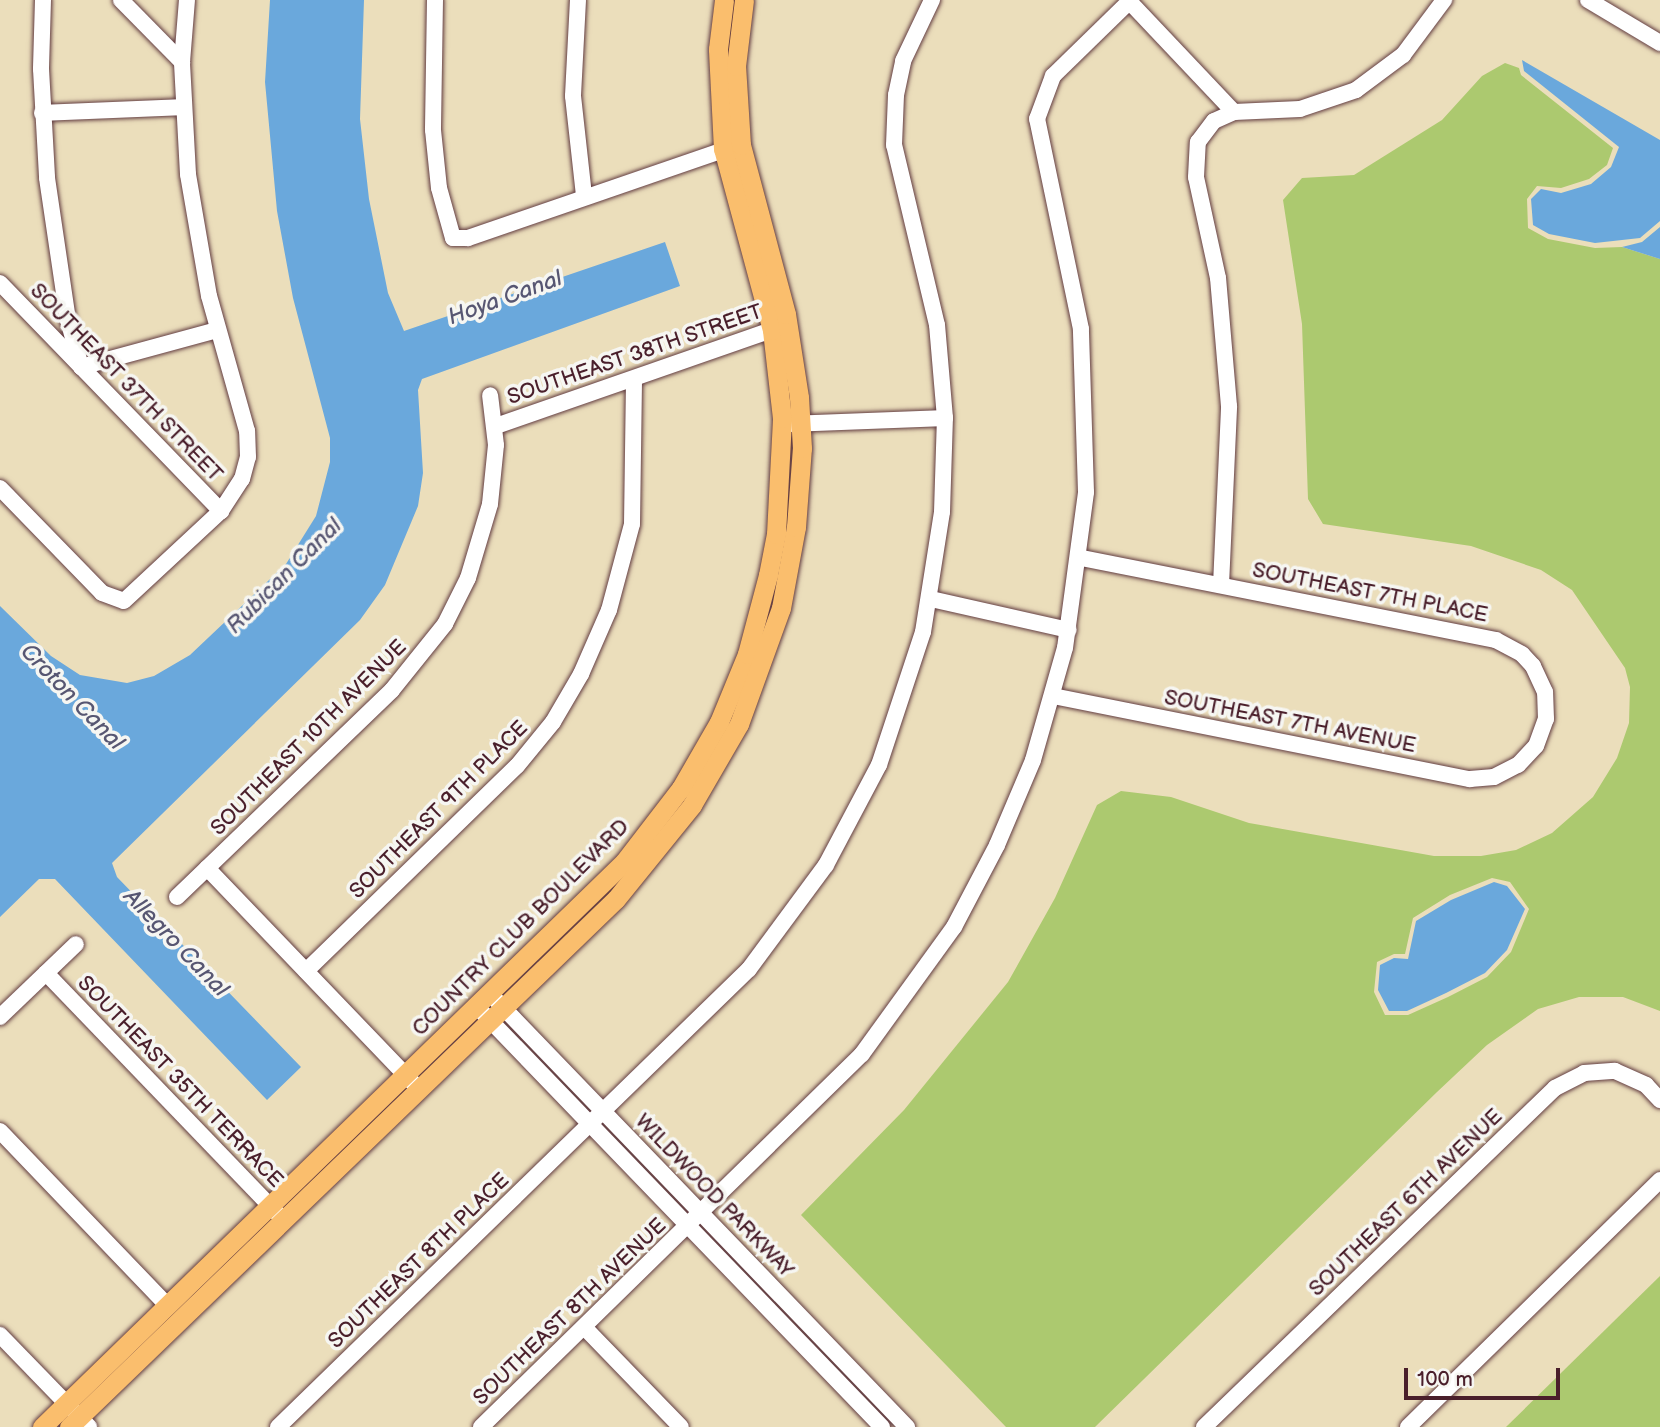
<!DOCTYPE html>
<style>
body{margin:0}
#map{position:relative;width:1660px;height:1427px;overflow:hidden;background:#ebdebb;font-family:"Balsamiq Sans",sans-serif}
div>[style]{position:absolute}
[style*='--x']{left:calc(var(--x)*1px);top:calc(var(--y)*1px);width:calc(var(--w)*1px);rotate:calc(var(--a)*1deg)}
.green>*{inset:0;background:#acc96f}
.water>*{inset:0;background:#6aa8dc}
.roads{filter:drop-shadow(0 0 2px #623c41) drop-shadow(0 0 2px #623c41)}
.minor>*{height:16px;margin:-8px;padding:0 8px;transform-origin:8px;border-radius:8px;background:#fff}
.major>*{height:19px;margin:-9.5px;padding:0 9.5px;transform-origin:9.5px;border-radius:9.5px;background:#fabe6d}
span{translate:-50% -50%;white-space:nowrap;text-align:center;line-height:1.15;-webkit-text-stroke:7px #f6f6f2;paint-order:stroke}
.street-label{font-size:21px;color:#4a1f2b}
.water-label{font-size:23px;color:#575672;font-style:italic}
.scale{position:absolute;left:1404px;top:1368px;width:156px;height:32px;box-sizing:border-box;border:4px solid #4a1f2b;border-top:0;padding-left:9px;font-size:21px;line-height:24px;white-space:nowrap;color:#4a1f2b;-webkit-text-stroke:5px #f6f6f2;paint-order:stroke}
</style>
<div id="map">
<div class="green">
<div style="clip-path:polygon(evenodd,1505px 63px,1519px 68px,1521px 75px,1613px 148px,1607px 165px,1589px 179px,1561px 188px,1537px 186px,1527px 199px,1528px 228px,1548px 239px,1595px 248px,1622px 247px,1660px 259px,1660px 1011px,1623px 997px,1579px 997px,1538px 1009px,1487px 1045px,1437px 1092px,1095px 1427px,1006px 1427px,801px 1215px,904px 1110px,1008px 982px,1055px 898px,1097px 805px,1121px 791px,1171px 797px,1249px 823px,1434px 856px,1481px 856px,1516px 850px,1552px 833px,1593px 797px,1617px 758px,1629px 723px,1630px 687px,1625px 668px,1572px 590px,1541px 570px,1471px 546px,1323px 524px,1308px 499px,1302px 324px,1283px 200px,1302px 178px,1354px 175px,1442px 120px,1482px 76px,1505px 63px,1492px 878px,1510px 882px,1529px 909px,1511px 952px,1487px 977px,1448px 997px,1408px 1015px,1385px 1015px,1374px 992px,1377px 962px,1394px 954px,1405px 954px,1413px 918px,1450px 895px,1492px 878px)"></div>
<div style="clip-path:polygon(1660px 1276px,1660px 1427px,1506px 1427px)"></div>
</div>
<div class="water">
<div style="clip-path:polygon(270px 0,364px 0,360px 119px,369px 199px,388px 293px,404px 331px,665px 242px,680px 286px,422px 379px,418px 390px,423px 473px,418px 506px,385px 585px,360px 620px,112px 863px,117px 877px,301px 1067px,267px 1100px,55px 879px,39px 879px,0 917px,0 606px,51px 656px,80px 675px,127px 683px,154px 676px,190px 655px,286px 564px,316px 516px,330px 462px,330px 438px,293px 298px,277px 211px,265px 82px)"></div>
<div style="clip-path:polygon(1522px 60px,1660px 140px,1660px 221px,1640px 238px,1595px 243px,1549px 234px,1533px 225px,1531px 199px,1541px 189px,1561px 193px,1591px 184px,1611px 167px,1619px 147px,1524px 71px)"></div>
<div style="clip-path:polygon(1660px 227px,1660px 259px,1622px 247px,1642px 242px)"></div>
<div style="clip-path:polygon(1494px 882px,1507px 886px,1525px 909px,1507px 950px,1485px 973px,1446px 993px,1407px 1011px,1389px 1011px,1378px 990px,1380px 965px,1394px 958px,1408px 959px,1416px 921px,1451px 900px)"></div>
</div>
<div class="roads">
<div class="minor">
<div style="--x:43;--y:0;--w:69;--a:91.7"></div>
<div style="--x:41;--y:69;--w:109;--a:86.8"></div>
<div style="--x:47;--y:178;--w:144;--a:81.6"></div>
<div style="--x:68;--y:320;--w:49;--a:74.5"></div>
<div style="--x:81;--y:367;--w:141;--a:-15.2"></div>
<div style="--x:121;--y:0;--w:87;--a:45.5"></div>
<div style="--x:435;--y:0;--w:130;--a:90.9"></div>
<div style="--x:433;--y:130;--w:58;--a:84.1"></div>
<div style="--x:439;--y:188;--w:52;--a:74.4"></div>
<div style="--x:453;--y:238;--w:15;--a:0"></div>
<div style="--x:468;--y:238;--w:280;--a:-19"></div>
<div style="--x:578;--y:0;--w:96;--a:93"></div>
<div style="--x:573;--y:96;--w:100;--a:83.7"></div>
<div style="--x:1128;--y:0;--w:154;--a:46.6"></div>
<div style="--x:1588;--y:0;--w:84;--a:30.8"></div>
<div style="--x:42;--y:113;--w:142;--a:-2.4"></div>
<div style="--x:0;--y:283;--w:318;--a:45.9"></div>
<div style="--x:790;--y:424;--w:155;--a:-2.2"></div>
<div style="--x:496;--y:426;--w:304;--a:-19.2"></div>
<div style="--x:0;--y:488;--w:146;--a:45.8"></div>
<div style="--x:102;--y:593;--w:23;--a:20"></div>
<div style="--x:124;--y:601;--w:132;--a:-42.9"></div>
<div style="--x:221;--y:511;--w:38;--a:-57"></div>
<div style="--x:242;--y:479;--w:23;--a:-75"></div>
<div style="--x:248;--y:457;--w:26;--a:-92"></div>
<div style="--x:247;--y:431;--w:140;--a:-105.7"></div>
<div style="--x:209;--y:296;--w:124;--a:-99.8"></div>
<div style="--x:188;--y:174;--w:112;--a:-93.1"></div>
<div style="--x:182;--y:62;--w:62;--a:-85.4"></div>
<div style="--x:1221;--y:585;--w:179;--a:-87.4"></div>
<div style="--x:1229;--y:406;--w:128;--a:-94.9"></div>
<div style="--x:1218;--y:278;--w:103;--a:-102.3"></div>
<div style="--x:1196;--y:177;--w:35;--a:-87"></div>
<div style="--x:1198;--y:142;--w:26;--a:-53"></div>
<div style="--x:1214;--y:121;--w:22;--a:-24"></div>
<div style="--x:1234;--y:112;--w:66;--a:-2.6"></div>
<div style="--x:1300;--y:109;--w:59;--a:-18.7"></div>
<div style="--x:1356;--y:90;--w:59;--a:-36.7"></div>
<div style="--x:1403;--y:55;--w:69;--a:-53.3"></div>
<div style="--x:931;--y:599;--w:141;--a:12.7"></div>
<div style="--x:1053;--y:696;--w:425;--a:11.3"></div>
<div style="--x:1470;--y:779;--w:24;--a:-5"></div>
<div style="--x:1494;--y:777;--w:27;--a:-27"></div>
<div style="--x:1518;--y:765;--w:26;--a:-47"></div>
<div style="--x:1536;--y:746;--w:29;--a:-70"></div>
<div style="--x:1546;--y:719;--w:27;--a:-92"></div>
<div style="--x:1545;--y:692;--w:29;--a:-115"></div>
<div style="--x:1533;--y:666;--w:16;--a:-133"></div>
<div style="--x:1522;--y:654;--w:30;--a:-152"></div>
<div style="--x:1496;--y:640;--w:424;--a:-168.8"></div>
<div style="--x:207;--y:868;--w:306;--a:46.2"></div>
<div style="--x:177;--y:897;--w:298;--a:-43.9"></div>
<div style="--x:392;--y:690;--w:85;--a:-51.2"></div>
<div style="--x:445;--y:624;--w:51;--a:-63.4"></div>
<div style="--x:468;--y:578;--w:77;--a:-73.4"></div>
<div style="--x:490;--y:504;--w:59;--a:-84.2"></div>
<div style="--x:496;--y:445;--w:50;--a:-96.8"></div>
<div style="--x:306;--y:971;--w:294;--a:-44.2"></div>
<div style="--x:517;--y:766;--w:57;--a:-50.7"></div>
<div style="--x:553;--y:722;--w:56;--a:-59.7"></div>
<div style="--x:581;--y:674;--w:70;--a:-66.4"></div>
<div style="--x:609;--y:610;--w:89;--a:-75"></div>
<div style="--x:632;--y:524;--w:145;--a:-89.2"></div>
<div style="--x:46;--y:973;--w:333;--a:46.1"></div>
<div style="--x:496;--y:1000;--w:593;--a:46.09"></div>
<div style="--x:483;--y:1013;--w:575;--a:46.06"></div>
<div style="--x:0;--y:1017;--w:105;--a:-43.8"></div>
<div style="--x:0;--y:1131;--w:243;--a:46.2"></div>
<div style="--x:584;--y:1327;--w:139;--a:45.9"></div>
<div style="--x:0;--y:1335;--w:128;--a:45.9"></div>
<div style="--x:278;--y:1427;--w:657;--a:-44.2"></div>
<div style="--x:749;--y:969;--w:129;--a:-53.5"></div>
<div style="--x:826;--y:865;--w:113;--a:-62.1"></div>
<div style="--x:879;--y:765;--w:140;--a:-71.7"></div>
<div style="--x:923;--y:632;--w:121;--a:-81"></div>
<div style="--x:942;--y:512;--w:94;--a:-88.2"></div>
<div style="--x:945;--y:418;--w:93;--a:-94.9"></div>
<div style="--x:937;--y:325;--w:185;--a:-103.4"></div>
<div style="--x:894;--y:145;--w:50;--a:-87.7"></div>
<div style="--x:896;--y:95;--w:35;--a:-78"></div>
<div style="--x:903;--y:61;--w:68;--a:-64.6"></div>
<div style="--x:481;--y:1427;--w:533;--a:-44.39"></div>
<div style="--x:862;--y:1054;--w:157;--a:-54.1"></div>
<div style="--x:954;--y:927;--w:93;--a:-62.3"></div>
<div style="--x:997;--y:845;--w:92;--a:-67"></div>
<div style="--x:1033;--y:760;--w:116;--a:-74.1"></div>
<div style="--x:1065;--y:648;--w:157;--a:-82.3"></div>
<div style="--x:1086;--y:492;--w:163;--a:-91.8"></div>
<div style="--x:1081;--y:329;--w:215;--a:-101.8"></div>
<div style="--x:1037;--y:119;--w:46;--a:-69.6"></div>
<div style="--x:1053;--y:76;--w:109;--a:-44.3"></div>
<div style="--x:1204;--y:1427;--w:488;--a:-44"></div>
<div style="--x:1555;--y:1088;--w:33;--a:-27"></div>
<div style="--x:1584;--y:1073;--w:31;--a:-4"></div>
<div style="--x:1615;--y:1071;--w:34;--a:24"></div>
<div style="--x:1646;--y:1085;--w:21;--a:47"></div>
<div style="--x:1408;--y:1427;--w:353;--a:-44.4"></div>
</div>
<div class="major">
<div style="--x:42;--y:1427;--w:811;--a:-44.15"></div>
<div style="--x:624;--y:862;--w:93;--a:-52.4"></div>
<div style="--x:681;--y:788;--w:76;--a:-60.1"></div>
<div style="--x:719;--y:722;--w:74;--a:-67.6"></div>
<div style="--x:747;--y:654;--w:82;--a:-75.1"></div>
<div style="--x:768;--y:575;--w:42;--a:-79"></div>
<div style="--x:776;--y:534;--w:116;--a:-87"></div>
<div style="--x:782;--y:418;--w:89;--a:-96.5"></div>
<div style="--x:772;--y:330;--w:188;--a:-105.1"></div>
<div style="--x:723;--y:149;--w:100;--a:-92.9"></div>
<div style="--x:718;--y:49;--w:49;--a:-83"></div>
<div style="--x:69;--y:1427;--w:760;--a:-43.99"></div>
<div style="--x:616;--y:899;--w:121;--a:-51"></div>
<div style="--x:692;--y:805;--w:94;--a:-59.9"></div>
<div style="--x:739;--y:724;--w:123;--a:-70.1"></div>
<div style="--x:781;--y:608;--w:82;--a:-79.5"></div>
<div style="--x:796;--y:527;--w:79;--a:-85.7"></div>
<div style="--x:802;--y:448;--w:51;--a:-93.4"></div>
<div style="--x:799;--y:397;--w:84;--a:-98.9"></div>
<div style="--x:786;--y:314;--w:175;--a:-104.9"></div>
<div style="--x:741;--y:145;--w:79;--a:-93.6"></div>
<div style="--x:736;--y:66;--w:66;--a:-83.1"></div>
</div>
</div>
<div class="street-label">
<span style="left:635px;top:355px;rotate:-19deg">SOUTHEAST 38TH STREET</span>
<span style="left:126px;top:383px;rotate:46deg">SOUTHEAST 37TH STREET</span>
<span style="left:1370px;top:593px;rotate:11deg">SOUTHEAST 7TH PLACE</span>
<span style="left:1290px;top:722px;rotate:11deg">SOUTHEAST 7TH AVENUE</span>
<span style="left:309px;top:738px;rotate:-45deg">SOUTHEAST 10TH AVENUE</span>
<span style="left:439px;top:810px;rotate:-45deg">SOUTHEAST 9TH PLACE</span>
<span style="left:521px;top:928px;rotate:-45deg">COUNTRY CLUB BOULEVARD</span>
<span style="left:180px;top:1082px;rotate:46deg">SOUTHEAST 35TH TERRACE</span>
<span style="left:714px;top:1196px;rotate:46deg">WILDWOOD PARKWAY</span>
<span style="left:1406px;top:1203px;rotate:-44deg">SOUTHEAST 6TH AVENUE</span>
<span style="left:419px;top:1261px;rotate:-44deg">SOUTHEAST 8TH PLACE</span>
<span style="left:570px;top:1312px;rotate:-44deg">SOUTHEAST 8TH AVENUE</span>
</div>
<div class="water-label">
<span style="left:505px;top:298px;rotate:-20deg">Hoya Canal</span>
<span style="left:284px;top:576px;rotate:-45deg">Rubican Canal</span>
<span style="left:72px;top:697px;rotate:46deg">Croton Canal</span>
<span style="left:176px;top:943px;rotate:46deg">Allegro Canal</span>
</div>
<div class="scale">100 m</div>
</div>
